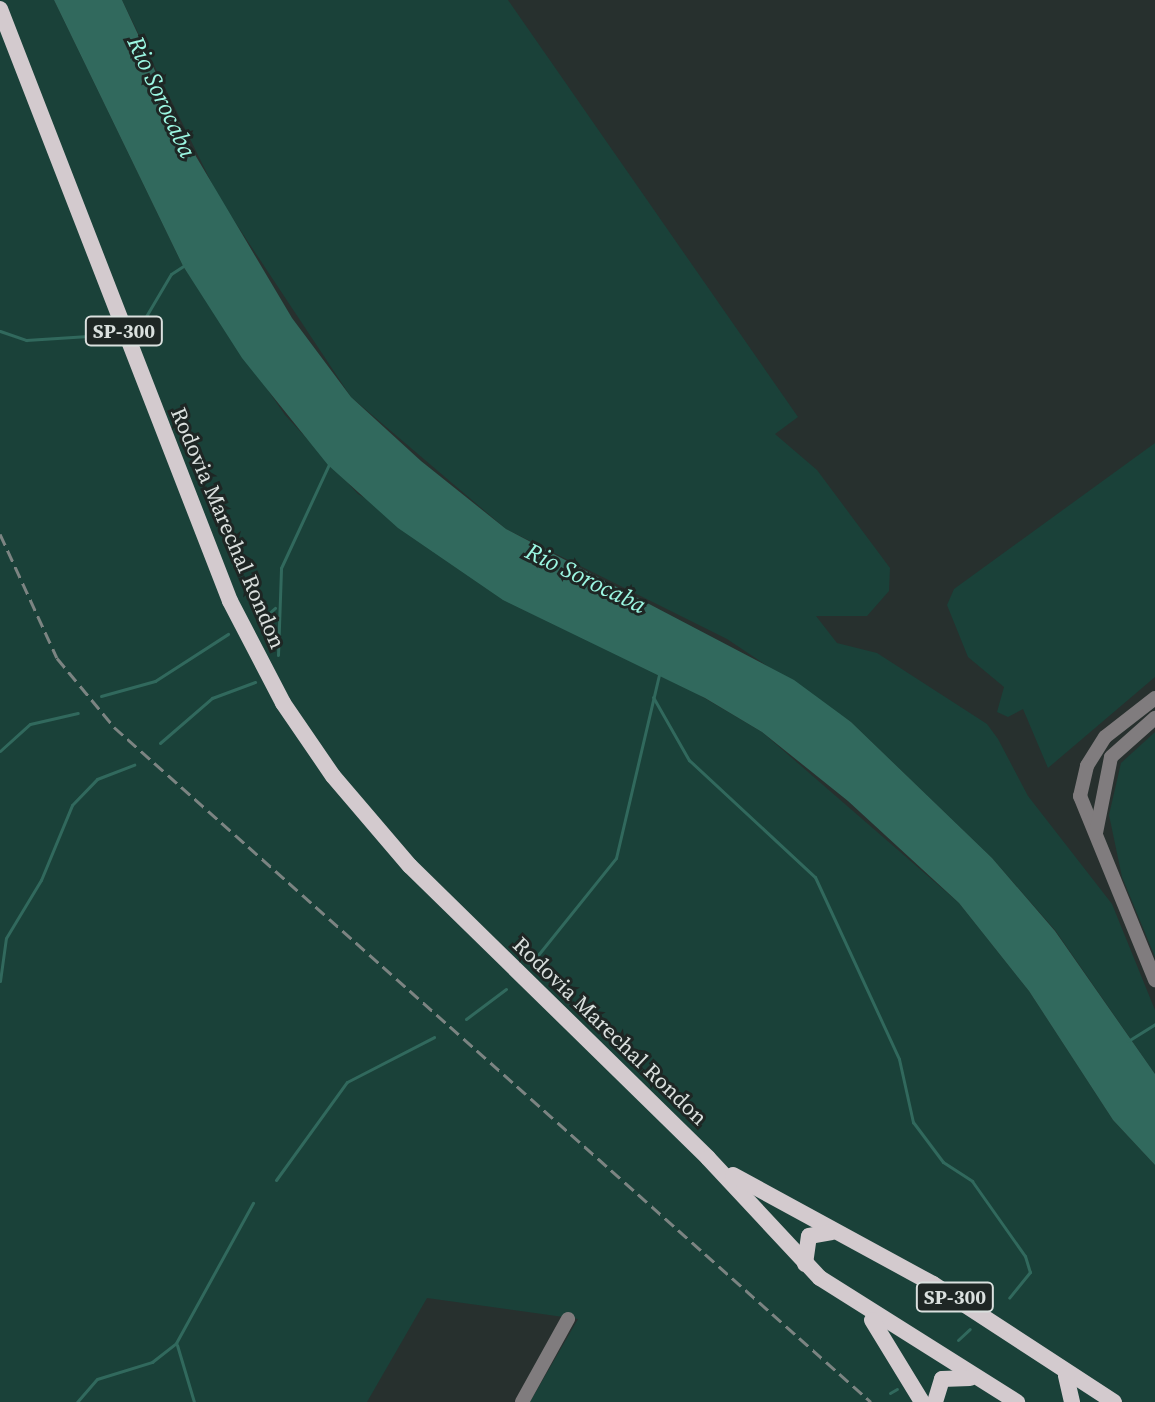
<!DOCTYPE html>
<style>
body{margin:0}
#map{position:relative;width:1155px;height:1402px;overflow:hidden;background:#27302e;font-family:"Source Serif 4",serif}
div>[style]{position:absolute}
[style*='--x']{left:calc(var(--x)*1px);top:calc(var(--y)*1px);width:calc(var(--w)*1px);rotate:calc(var(--a)*1deg)}
.green>*{inset:0;background:#1a4139}
.water>*{inset:0;background:#31695d}
.stream>*{height:3px;margin:-1.5px;padding:0 1.5px;transform-origin:1.5px;border-radius:1.5px;background:#31695d}
.minor>*{height:14px;margin:-7px;padding:0 7px;transform-origin:7px;border-radius:7px;background:#807c7e}
.major>*{height:16px;margin:-8px;padding:0 8px;transform-origin:8px;border-radius:8px;background:#d3cace}
.rail>*{height:3px;margin-top:-1.5px;transform-origin:0;background:repeating-linear-gradient(90deg,#7c8482 0 12px,transparent 0 18px)}
span{translate:-50% -50%;white-space:nowrap;text-align:center;line-height:1.15;-webkit-text-stroke:6px #1e2624;paint-order:stroke}
.shield-label span{padding:2px 6px;background:#1e2624;border:2px solid;border-radius:6px;-webkit-text-stroke-width:0}
.shield-label{font-size:20px;color:#dae0de;font-weight:700}
.street-label{font-size:22px;color:#dae0de}
.water-label{font-size:24px;color:#9cf8e3;font-style:italic}
</style>
<div id="map">
<div class="green">
<div style="clip-path:polygon(0 0,54px 0,183px 266px,285px 415px,358px 494px,762px 732px,959px 903px,1029px 991px,1113px 1120px,1155px 1165px,1155px 1402px,530px 1402px,578px 1319px,427px 1298px,367px 1402px,0 1402px)"></div>
<div style="clip-path:polygon(122px 0,508px 0,798px 417px,775px 434px,817px 470px,890px 568px,889px 591px,867px 616px,816px 616px,837px 643px,877px 653px,987px 724px,998px 739px,1028px 796px,1112px 904px,1155px 1010px,1155px 1074px,1055px 930px,992px 858px,851px 722px,727px 639px,506px 529px,351px 397px,219px 198px)"></div>
<div style="clip-path:polygon(1155px 443px,1155px 677px,1048px 768px,1023px 709px,1008px 717px,997px 712px,1004px 687px,968px 657px,947px 605px,954px 589px)"></div>
<div style="clip-path:polygon(1155px 732px,1155px 957px,1122px 877px,1109px 815px,1121px 763px)"></div>
</div>
<div class="water">
<div style="clip-path:polygon(54px 0,122px 0,191px 148px,292px 318px,351px 397px,421px 461px,506px 529px,794px 680px,851px 722px,992px 858px,1055px 931px,1155px 1074px,1155px 1165px,1113px 1120px,1029px 991px,959px 903px,848px 801px,762px 732px,705px 698px,503px 600px,398px 528px,328px 465px,242px 358px,183px 266px)"></div>
</div>
<div class="stream">
<div style="--x:145;--y:318;--w:51;--a:-59.4"></div>
<div style="--x:171;--y:274;--w:17;--a:-33"></div>
<div style="--x:0;--y:331;--w:28;--a:19"></div>
<div style="--x:26;--y:340;--w:78;--a:-3.7"></div>
<div style="--x:260;--y:621;--w:20;--a:-41"></div>
<div style="--x:278;--y:655;--w:87;--a:-88"></div>
<div style="--x:281;--y:568;--w:117;--a:-65.2"></div>
<div style="--x:101;--y:696;--w:56;--a:-15.5"></div>
<div style="--x:155;--y:681;--w:87;--a:-32.8"></div>
<div style="--x:653;--y:697;--w:73;--a:60.3"></div>
<div style="--x:689;--y:760;--w:172;--a:42.9"></div>
<div style="--x:815;--y:877;--w:200;--a:65.2"></div>
<div style="--x:899;--y:1059;--w:65;--a:77.5"></div>
<div style="--x:913;--y:1122;--w:50;--a:53.1"></div>
<div style="--x:943;--y:1162;--w:35;--a:33"></div>
<div style="--x:972;--y:1181;--w:92;--a:54.8"></div>
<div style="--x:1025;--y:1256;--w:17;--a:73"></div>
<div style="--x:1030;--y:1272;--w:33;--a:129"></div>
<div style="--x:160;--y:743;--w:69;--a:-40.9"></div>
<div style="--x:212;--y:698;--w:46;--a:-20.4"></div>
<div style="--x:0;--y:751;--w:40;--a:-42"></div>
<div style="--x:30;--y:724;--w:49;--a:-12.9"></div>
<div style="--x:534;--y:960;--w:131;--a:-51.2"></div>
<div style="--x:616;--y:858;--w:192;--a:-76.8"></div>
<div style="--x:0;--y:981;--w:43;--a:-82.1"></div>
<div style="--x:6;--y:938;--w:68;--a:-58.9"></div>
<div style="--x:41;--y:880;--w:81;--a:-67.5"></div>
<div style="--x:72;--y:805;--w:36;--a:-46"></div>
<div style="--x:97;--y:779;--w:40;--a:-21"></div>
<div style="--x:466;--y:1019;--w:50;--a:-36.9"></div>
<div style="--x:1128;--y:1041;--w:32;--a:-32"></div>
<div style="--x:276;--y:1180;--w:121;--a:-54.1"></div>
<div style="--x:347;--y:1082;--w:98;--a:-27.3"></div>
<div style="--x:958;--y:1340;--w:16;--a:-43"></div>
<div style="--x:177;--y:1345;--w:59;--a:73.4"></div>
<div style="--x:890;--y:1393;--w:8;--a:-30"></div>
<div style="--x:77;--y:1402;--w:30;--a:-49"></div>
<div style="--x:97;--y:1379;--w:58;--a:-17.2"></div>
<div style="--x:152;--y:1362;--w:31;--a:-38"></div>
<div style="--x:176;--y:1343;--w:160;--a:-61.2"></div>
</div>
<div class="minor">
<div style="--x:1155;--y:698;--w:63;--a:142"></div>
<div style="--x:1105;--y:737;--w:34;--a:122"></div>
<div style="--x:1087;--y:766;--w:31;--a:103"></div>
<div style="--x:1080;--y:796;--w:199;--a:67.8"></div>
<div style="--x:1096;--y:833;--w:77;--a:-78.8"></div>
<div style="--x:1111;--y:757;--w:59;--a:-41.6"></div>
<div style="--x:522;--y:1402;--w:95;--a:-61"></div>
</div>
<div class="major">
<div style="--x:0;--y:9;--w:635;--a:68.77"></div>
<div style="--x:230;--y:601;--w:115;--a:62.5"></div>
<div style="--x:283;--y:703;--w:88;--a:55.6"></div>
<div style="--x:333;--y:776;--w:118;--a:49.5"></div>
<div style="--x:410;--y:866;--w:417;--a:44.4"></div>
<div style="--x:708;--y:1158;--w:164;--a:47"></div>
<div style="--x:820;--y:1278;--w:233;--a:32.2"></div>
<div style="--x:733;--y:1175;--w:228;--a:28.6"></div>
<div style="--x:933;--y:1284;--w:216;--a:33.1"></div>
<div style="--x:805;--y:1264;--w:28;--a:-82"></div>
<div style="--x:809;--y:1236;--w:23;--a:-10"></div>
<div style="--x:872;--y:1320;--w:96;--a:58.6"></div>
<div style="--x:1066;--y:1376;--w:27;--a:77"></div>
<div style="--x:935;--y:1402;--w:24;--a:-73"></div>
<div style="--x:942;--y:1379;--w:28;--a:-2"></div>
</div>
<div class="rail">
<div style="--x:0;--y:534;--w:136;--a:65.3"></div>
<div style="--x:57;--y:658;--w:89;--a:50.4"></div>
<div style="--x:114;--y:727;--w:1014;--a:41.72"></div>
</div>
<div class="shield-label">
<span style="left:124px;top:331px">SP-300</span>
<span style="left:955px;top:1297px">SP-300</span>
</div>
<div class="street-label">
<span style="left:228px;top:528px;rotate:67deg">Rodovia Marechal Rondon</span>
<span style="left:610px;top:1031px;rotate:44deg">Rodovia Marechal Rondon</span>
</div>
<div class="water-label">
<span style="left:162px;top:97px;rotate:65deg">Rio Sorocaba</span>
<span style="left:586px;top:578px;rotate:26deg">Rio Sorocaba</span>
</div>
</div>
